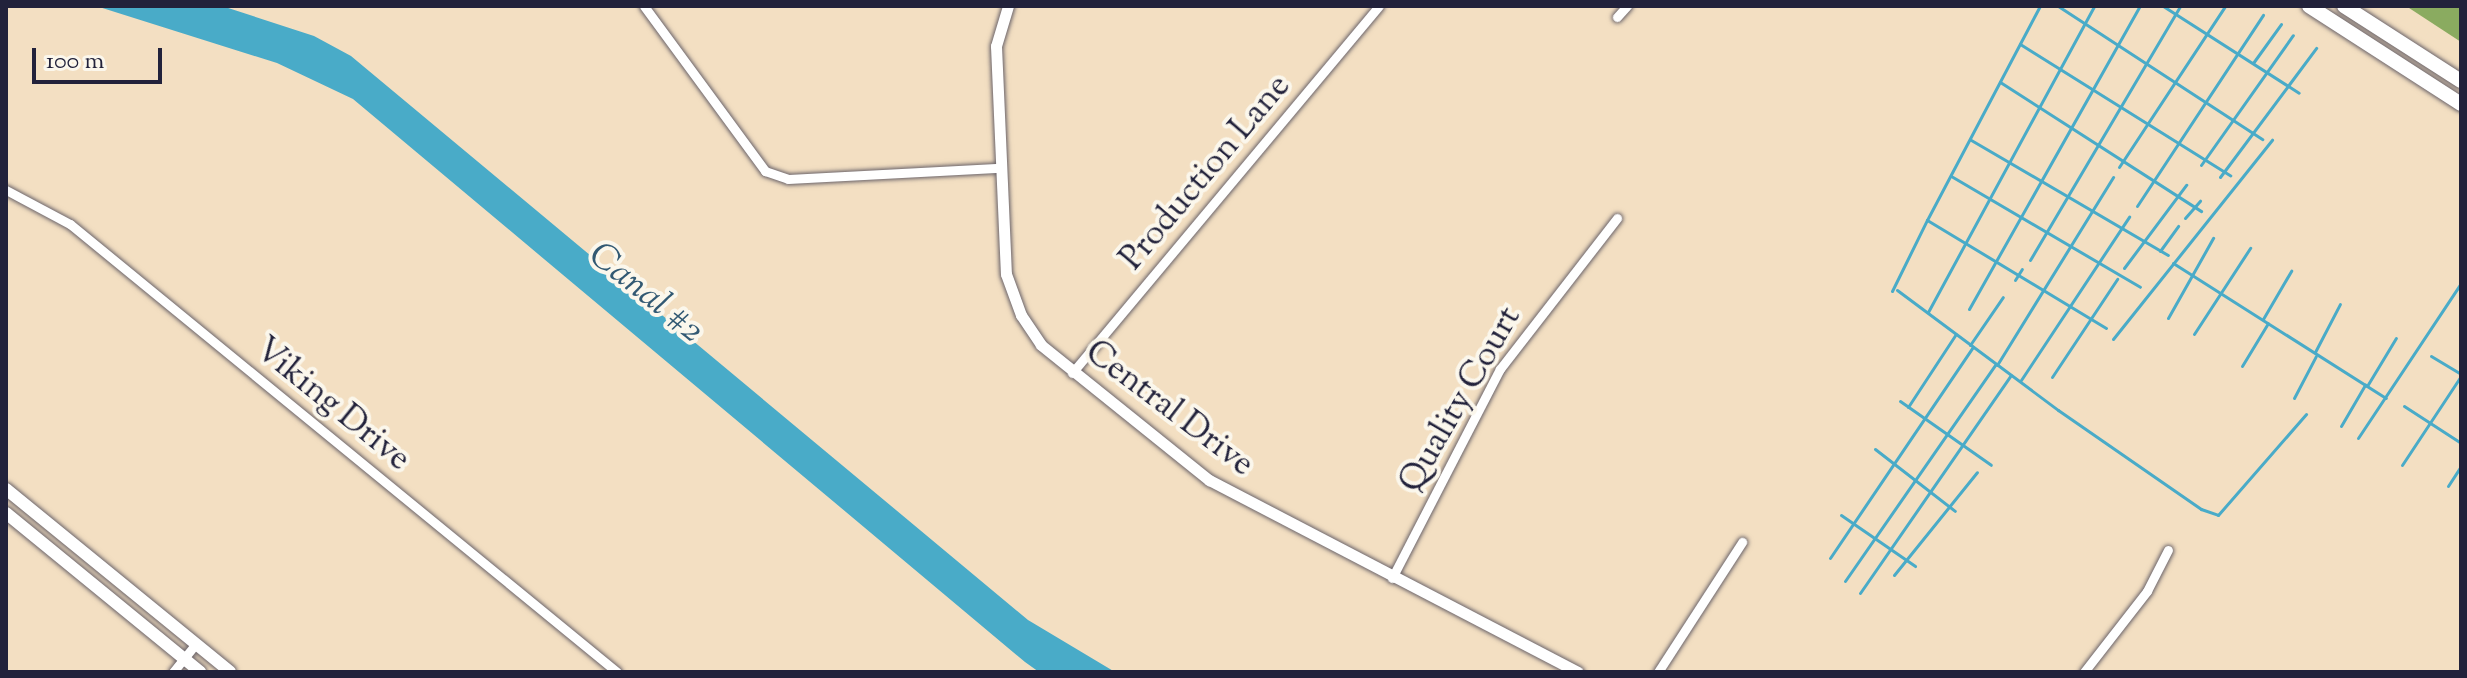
<!DOCTYPE html>
<style>
body{margin:0}
#map{position:relative;width:2467px;height:678px;overflow:hidden;background:#f3dfc2;font-family:"Sorts Mill Goudy",serif}
div>[style]{position:absolute}
[style*='--x']{left:calc(var(--x)*1px);top:calc(var(--y)*1px);width:calc(var(--w)*1px);rotate:calc(var(--a)*1deg)}
.forest>*{inset:0;background:#8aab60}
.water>*{inset:0;background:#49abc8}
.stream>*{height:3px;margin:-1.5px;padding:0 1.5px;transform-origin:1.5px;border-radius:1.5px;background:#49abc8}
.roads{filter:drop-shadow(0 0 2px #6b646a) drop-shadow(0 0 2px #6b646a)}
.minor>*{height:9px;margin:-4.5px;padding:0 4.5px;transform-origin:4.5px;border-radius:4.5px;background:#fff}
.tertiary>*{height:11px;margin:-5.5px;padding:0 5.5px;transform-origin:5.5px;border-radius:5.5px;background:#fff}
.secondary>*{height:12px;margin:-6px;padding:0 6px;transform-origin:6px;border-radius:6px;background:#fff}
.primary>*{height:14px;margin:-7px;padding:0 7px;transform-origin:7px;border-radius:7px;background:#fff}
span{translate:-50% -50%;white-space:nowrap;text-align:center;line-height:1.15;-webkit-text-stroke:8px #fbf7ec;paint-order:stroke}
.street-label{font-size:34px;color:#22223b}
.water-label{font-size:36px;color:#325973;font-style:italic}
.frame{position:absolute;inset:0;border:8px solid #22223b;pointer-events:none}
.scale{position:absolute;left:32px;top:48px;width:130px;height:36px;box-sizing:border-box;border:4px solid #22223b;border-top:0;padding-left:10px;font-size:24px;line-height:28px;white-space:nowrap;color:#22223b;-webkit-text-stroke:6px #fbf7ec;paint-order:stroke}
</style>
<div id="map">
<div class="forest">
<div style="clip-path:polygon(2406px 6px,2461px 6px,2461px 42px)"></div>
</div>
<div class="water">
<div style="clip-path:polygon(96px 6px,222px 6px,314px 36px,351px 56px,1028px 620px,1115px 672px,1039px 672px,1025px 662px,353px 99px,277px 63px)"></div>
</div>
<div class="stream">
<div style="--x:2058;--y:6;--w:244;--a:33.1"></div>
<div style="--x:2163;--y:6;--w:161;--a:32.6"></div>
<div style="--x:2020;--y:44;--w:248;--a:32"></div>
<div style="--x:2253;--y:63;--w:48;--a:-54.3"></div>
<div style="--x:2000;--y:82;--w:239;--a:32.7"></div>
<div style="--x:1971;--y:140;--w:228;--a:30.3"></div>
<div style="--x:2201;--y:165;--w:159;--a:-54.7"></div>
<div style="--x:2119;--y:167;--w:193;--a:-56.6"></div>
<div style="--x:1951;--y:176;--w:219;--a:30.4"></div>
<div style="--x:2220;--y:177;--w:161;--a:-53.3"></div>
<div style="--x:2137;--y:206;--w:229;--a:-56.6"></div>
<div style="--x:2185;--y:218;--w:23;--a:-49"></div>
<div style="--x:1927;--y:220;--w:242;--a:-62.2"></div>
<div style="--x:2160;--y:251;--w:31;--a:-54"></div>
<div style="--x:2030;--y:260;--w:295;--a:-59.4"></div>
<div style="--x:2173;--y:263;--w:252;--a:32.4"></div>
<div style="--x:2124;--y:268;--w:104;--a:-53.2"></div>
<div style="--x:2015;--y:280;--w:13;--a:-58"></div>
<div style="--x:1897;--y:290;--w:201;--a:36.7"></div>
<div style="--x:2058;--y:410;--w:174;--a:34.7"></div>
<div style="--x:2201;--y:509;--w:18;--a:19"></div>
<div style="--x:2218;--y:515;--w:134;--a:-48.9"></div>
<div style="--x:1892;--y:291;--w:79;--a:-63.8"></div>
<div style="--x:1927;--y:220;--w:209;--a:31.1"></div>
<div style="--x:1969;--y:309;--w:348;--a:-60.6"></div>
<div style="--x:1928;--y:312;--w:348;--a:-61.5"></div>
<div style="--x:2168;--y:318;--w:92;--a:-60.6"></div>
<div style="--x:2263;--y:319;--w:56;--a:-59.7"></div>
<div style="--x:2194;--y:334;--w:103;--a:-56.9"></div>
<div style="--x:2113;--y:339;--w:255;--a:-51.4"></div>
<div style="--x:1970;--y:345;--w:58;--a:-55.5"></div>
<div style="--x:2315;--y:352;--w:54;--a:-62.5"></div>
<div style="--x:2431;--y:356;--w:35;--a:31"></div>
<div style="--x:1997;--y:365;--w:221;--a:-58.3"></div>
<div style="--x:2242;--y:366;--w:50;--a:-58.8"></div>
<div style="--x:2052;--y:377;--w:118;--a:-56.4"></div>
<div style="--x:2021;--y:380;--w:196;--a:-56.5"></div>
<div style="--x:2367;--y:386;--w:56;--a:-58.9"></div>
<div style="--x:2294;--y:398;--w:47;--a:-62.4"></div>
<div style="--x:1900;--y:401;--w:111;--a:35.1"></div>
<div style="--x:2404;--y:406;--w:68;--a:33"></div>
<div style="--x:1908;--y:407;--w:87;--a:-56.7"></div>
<div style="--x:2341;--y:426;--w:48;--a:-59.7"></div>
<div style="--x:2358;--y:438;--w:186;--a:-56.4"></div>
<div style="--x:1875;--y:449;--w:101;--a:37.8"></div>
<div style="--x:2402;--y:465;--w:107;--a:-56.5"></div>
<div style="--x:2448;--y:486;--w:24;--a:-57"></div>
<div style="--x:1841;--y:515;--w:90;--a:34.6"></div>
<div style="--x:1830;--y:558;--w:255;--a:-55.9"></div>
<div style="--x:1894;--y:575;--w:132;--a:-51.1"></div>
<div style="--x:1845;--y:581;--w:264;--a:-55.2"></div>
<div style="--x:1860;--y:593;--w:265;--a:-55.3"></div>
</div>
<div class="roads">
<div class="minor">
<div style="--x:644;--y:6;--w:205;--a:53.7"></div>
<div style="--x:765;--y:171;--w:24;--a:19"></div>
<div style="--x:788;--y:179;--w:213;--a:-3"></div>
<div style="--x:1617;--y:17;--w:15;--a:-48"></div>
<div style="--x:6;--y:190;--w:72;--a:28"></div>
<div style="--x:70;--y:224;--w:707;--a:39.32"></div>
<div style="--x:1072;--y:373;--w:478;--a:-50.1"></div>
<div style="--x:1392;--y:578;--w:235;--a:-62.7"></div>
<div style="--x:1500;--y:369;--w:191;--a:-52.2"></div>
<div style="--x:173;--y:672;--w:36;--a:-51"></div>
<div style="--x:1658;--y:672;--w:155;--a:-57.1"></div>
<div style="--x:2084;--y:672;--w:103;--a:-52.1"></div>
<div style="--x:2147;--y:591;--w:46;--a:-62.9"></div>
</div>
<div class="tertiary">
<div style="--x:1008;--y:6;--w:42;--a:106.7"></div>
<div style="--x:996;--y:46;--w:228;--a:87.5"></div>
<div style="--x:1006;--y:274;--w:44;--a:69.9"></div>
<div style="--x:1021;--y:315;--w:36;--a:56"></div>
<div style="--x:1041;--y:345;--w:216;--a:38.8"></div>
<div style="--x:1209;--y:480;--w:416;--a:27.5"></div>
</div>
<div class="secondary">
<div style="--x:6;--y:489;--w:289;--a:39.2"></div>
<div style="--x:6;--y:513;--w:251;--a:39.3"></div>
</div>
<div class="primary">
<div style="--x:2309;--y:6;--w:181;--a:32.8"></div>
<div style="--x:2344;--y:6;--w:139;--a:32.7"></div>
</div>
</div>
<div class="street-label">
<span style="left:1206px;top:173px;rotate:-50deg">Production Lane</span>
<span style="left:1461px;top:400px;rotate:-60deg">Quality Court</span>
<span style="left:332px;top:405px;rotate:39deg">Viking Drive</span>
<span style="left:1169px;top:409px;rotate:37deg">Central Drive</span>
</div>
<div class="water-label">
<span style="left:645px;top:294px;rotate:39deg">Canal #2</span>
</div>
<div class="frame"></div>
<div class="scale">100 m</div>
</div>
